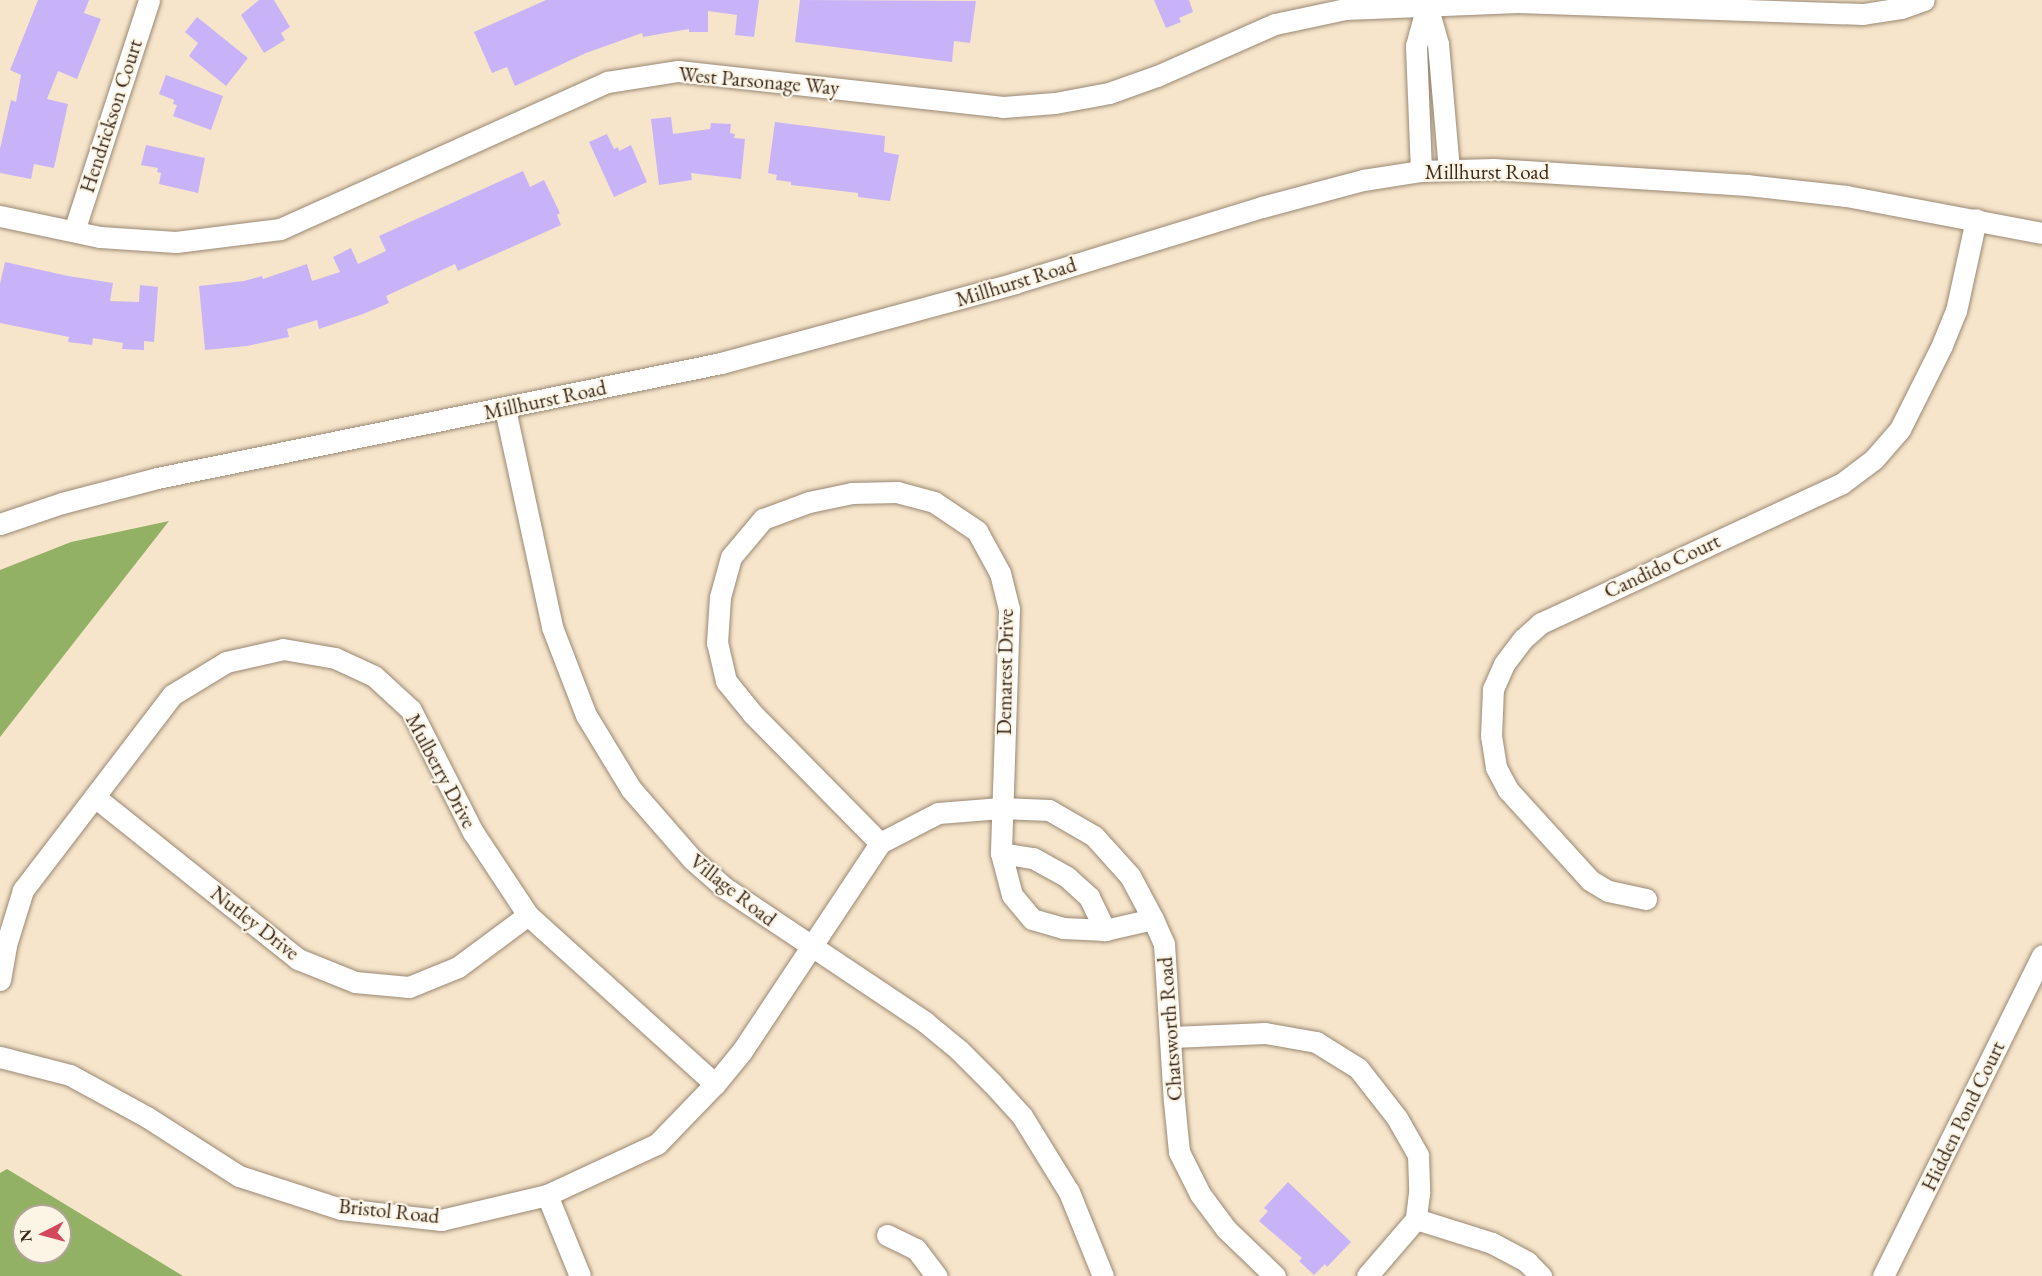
<!DOCTYPE html>
<style>
body{margin:0}
#map{position:relative;width:2042px;height:1276px;overflow:hidden;background:#f7e5cb;font-family:"EB Garamond",serif}
div>[style]{position:absolute}
[style*='--x']{left:calc(var(--x)*1px);top:calc(var(--y)*1px);width:calc(var(--w)*1px);rotate:calc(var(--a)*1deg)}
.forest>*{inset:0;background:#93b164}
.building>*{inset:0;background:#c8b3f8}
.roads{filter:drop-shadow(0 0 2px #998874) drop-shadow(0 0 2px #998874)}
.minor>*{height:21px;margin:-10.5px;padding:0 10.5px;transform-origin:10.5px;border-radius:10.5px;background:#fff}
span{translate:-50% -50%;white-space:nowrap;text-align:center;line-height:1.15;-webkit-text-stroke:4.5px #fcf5e5;paint-order:stroke}
.street-label{font-size:21px;color:#3b2a1e}
.north{position:absolute;left:12px;top:1204px;width:60px;height:60px;box-sizing:border-box;background:#fcf5e5;border:2px solid #afa495;border-radius:50%;rotate:264deg;font-size:16px;font-weight:700;line-height:24px;text-align:center;color:#3b2a1e}
.north::after{content:'';display:block;margin:auto;width:21px;height:27px;background:#d1495b;clip-path:polygon(50% 0,100% 100%,50% 72%,0 100%)}
</style>
<div id="map">
<div class="forest">
<div style="clip-path:polygon(169px 521px,0 737px,0 570px,71px 542px)"></div>
<div style="clip-path:polygon(evenodd,7px 1169px,183px 1276px,0 1276px,0 1173px,7px 1169px,24px 1216px,60px 1216px,60px 1252px,24px 1252px,24px 1216px)"></div>
</div>
<div class="building">
<div style="clip-path:polygon(38px 0,89px 0,84px 13px,101px 19px,77px 79px,58px 71px,47px 99px,68px 104px,54px 168px,34px 164px,31px 179px,0 173px,0 149px,11px 100px,16px 102px,21px 75px,10px 70px)"></div>
<div style="clip-path:polygon(259px 0,274px 0,290px 27px,281px 33px,285px 40px,264px 53px,241px 15px)"></div>
<div style="clip-path:polygon(546px 0,759px 0,754px 37px,735px 35px,737px 15px,708px 11px,708px 32px,689px 32px,689px 29px,643px 37px,642px 33px,586px 53px,515px 86px,507px 67px,492px 73px,474px 32px)"></div>
<div style="clip-path:polygon(800px 0,976px 1px,970px 43px,954px 41px,952px 62px,795px 42px)"></div>
<div style="clip-path:polygon(1154px 0,1189px 0,1193px 12px,1179px 18px,1181px 22px,1166px 28px)"></div>
<div style="clip-path:polygon(197px 17px,248px 58px,226px 86px,189px 56px,198px 43px,185px 32px)"></div>
<div style="clip-path:polygon(166px 75px,223px 96px,211px 130px,173px 116px,177px 105px,173px 104px,174px 100px,159px 94px)"></div>
<div style="clip-path:polygon(671px 117px,673px 134px,710px 129px,711px 123px,731px 124px,730px 133px,735px 134px,734px 138px,745px 139px,741px 179px,691px 173px,692px 180px,659px 185px,651px 119px)"></div>
<div style="clip-path:polygon(775px 122px,885px 136px,884px 152px,899px 155px,890px 201px,858px 197px,858px 193px,791px 185px,791px 182px,776px 180px,777px 175px,768px 173px)"></div>
<div style="clip-path:polygon(607px 134px,614px 149px,618px 147px,619px 151px,631px 145px,647px 182px,614px 197px,589px 142px)"></div>
<div style="clip-path:polygon(146px 145px,205px 158px,198px 193px,159px 184px,161px 173px,157px 172px,158px 168px,141px 165px)"></div>
<div style="clip-path:polygon(523px 171px,530px 187px,544px 180px,560px 213px,557px 215px,561px 225px,458px 271px,455px 264px,386px 296px,389px 303px,363px 314px,319px 329px,317px 320px,287px 329px,289px 337px,247px 346px,205px 350px,199px 286px,244px 281px,262px 276px,263px 279px,307px 264px,312px 281px,340px 272px,333px 257px,351px 248px,358px 264px,386px 251px,379px 236px)"></div>
<div style="clip-path:polygon(5px 262px,68px 276px,113px 283px,110px 301px,139px 302px,140px 285px,158px 287px,154px 342px,144px 341px,144px 350px,122px 349px,123px 343px,93px 338px,92px 345px,68px 342px,69px 337px,0 323px,0 284px)"></div>
<div style="clip-path:polygon(1288px 1182px,1351px 1242px,1327px 1267px,1325px 1264px,1314px 1275px,1299px 1261px,1302px 1258px,1259px 1221px,1268px 1211px,1264px 1208px)"></div>
</div>
<div class="roads">
<div class="minor">
<div style="--x:1421;--y:171;--w:125;--a:-92.3"></div>
<div style="--x:1416;--y:46;--w:42;--a:-75"></div>
<div style="--x:1427;--y:5;--w:41;--a:74.2"></div>
<div style="--x:1438;--y:44;--w:125;--a:85"></div>
<div style="--x:0;--y:216;--w:102;--a:11.9"></div>
<div style="--x:100;--y:237;--w:76;--a:3.8"></div>
<div style="--x:176;--y:242;--w:105;--a:-7.1"></div>
<div style="--x:280;--y:229;--w:359;--a:-24.2"></div>
<div style="--x:607;--y:82;--w:72;--a:-8.8"></div>
<div style="--x:678;--y:71;--w:327;--a:6.3"></div>
<div style="--x:1003;--y:107;--w:52;--a:-4.4"></div>
<div style="--x:1055;--y:103;--w:55;--a:-10.5"></div>
<div style="--x:1109;--y:93;--w:51;--a:-19.5"></div>
<div style="--x:1157;--y:76;--w:129;--a:-23.8"></div>
<div style="--x:1275;--y:24;--w:72;--a:-12.1"></div>
<div style="--x:1345;--y:9;--w:173;--a:-2.3"></div>
<div style="--x:1518;--y:2;--w:345;--a:2"></div>
<div style="--x:1863;--y:14;--w:38;--a:-9"></div>
<div style="--x:1901;--y:8;--w:24;--a:-19"></div>
<div style="--x:74;--y:231;--w:243;--a:-72"></div>
<div style="--x:505;--y:409;--w:223;--a:77.8"></div>
<div style="--x:552;--y:627;--w:94;--a:68.9"></div>
<div style="--x:586;--y:715;--w:87;--a:58.7"></div>
<div style="--x:631;--y:789;--w:93;--a:48.9"></div>
<div style="--x:692;--y:859;--w:44;--a:41.3"></div>
<div style="--x:725;--y:888;--w:241;--a:33.8"></div>
<div style="--x:925;--y:1022;--w:44;--a:39.5"></div>
<div style="--x:959;--y:1050;--w:47;--a:45"></div>
<div style="--x:992;--y:1083;--w:45;--a:47.7"></div>
<div style="--x:1022;--y:1116;--w:89;--a:58.3"></div>
<div style="--x:1069;--y:1192;--w:91;--a:68"></div>
<div style="--x:0;--y:524;--w:65;--a:-18.7"></div>
<div style="--x:62;--y:503;--w:98;--a:-14.7"></div>
<div style="--x:157;--y:478;--w:576;--a:-11.52"></div>
<div style="--x:721;--y:363;--w:305;--a:-15.2"></div>
<div style="--x:1015;--y:283;--w:258;--a:-17.1"></div>
<div style="--x:1262;--y:207;--w:105;--a:-15"></div>
<div style="--x:1363;--y:180;--w:59;--a:-8.8"></div>
<div style="--x:1421;--y:171;--w:72;--a:-1.6"></div>
<div style="--x:1493;--y:169;--w:255;--a:3.6"></div>
<div style="--x:1747;--y:185;--w:100;--a:6.3"></div>
<div style="--x:1846;--y:196;--w:199;--a:10.7"></div>
<div style="--x:95;--y:797;--w:260;--a:38.6"></div>
<div style="--x:298;--y:959;--w:61;--a:22"></div>
<div style="--x:355;--y:982;--w:54;--a:5.3"></div>
<div style="--x:409;--y:987;--w:53;--a:-22.2"></div>
<div style="--x:458;--y:967;--w:87;--a:-36.6"></div>
<div style="--x:880;--y:843;--w:182;--a:-134.6"></div>
<div style="--x:752;--y:713;--w:41;--a:-129.1"></div>
<div style="--x:726;--y:681;--w:39;--a:-103"></div>
<div style="--x:717;--y:643;--w:46;--a:-86.3"></div>
<div style="--x:720;--y:597;--w:41;--a:-74.6"></div>
<div style="--x:731;--y:557;--w:50;--a:-49.9"></div>
<div style="--x:763;--y:519;--w:49;--a:-20.3"></div>
<div style="--x:809;--y:502;--w:44;--a:-11.8"></div>
<div style="--x:852;--y:493;--w:45;--a:-1.3"></div>
<div style="--x:897;--y:492;--w:38;--a:15"></div>
<div style="--x:934;--y:502;--w:52;--a:34"></div>
<div style="--x:977;--y:531;--w:48;--a:61.3"></div>
<div style="--x:1000;--y:573;--w:37;--a:76"></div>
<div style="--x:1009;--y:609;--w:244;--a:91.9"></div>
<div style="--x:1001;--y:853;--w:43;--a:75.3"></div>
<div style="--x:1012;--y:895;--w:31;--a:50"></div>
<div style="--x:1032;--y:919;--w:32;--a:16"></div>
<div style="--x:1063;--y:928;--w:42;--a:2.7"></div>
<div style="--x:1105;--y:930;--w:49;--a:-12.9"></div>
<div style="--x:1001;--y:853;--w:32;--a:9"></div>
<div style="--x:1033;--y:858;--w:39;--a:29"></div>
<div style="--x:1067;--y:877;--w:30;--a:42"></div>
<div style="--x:1089;--y:897;--w:37;--a:64"></div>
<div style="--x:1646;--y:899;--w:39;--a:-168"></div>
<div style="--x:1608;--y:891;--w:21;--a:-149"></div>
<div style="--x:1590;--y:880;--w:122;--a:-132.3"></div>
<div style="--x:1508;--y:790;--w:26;--a:-118"></div>
<div style="--x:1496;--y:767;--w:31;--a:-99"></div>
<div style="--x:1491;--y:736;--w:47;--a:-87.6"></div>
<div style="--x:1493;--y:689;--w:27;--a:-66"></div>
<div style="--x:1504;--y:664;--w:31;--a:-53"></div>
<div style="--x:1523;--y:639;--w:24;--a:-42"></div>
<div style="--x:1541;--y:623;--w:331;--a:-24.9"></div>
<div style="--x:1841;--y:484;--w:41;--a:-37.1"></div>
<div style="--x:1874;--y:459;--w:40;--a:-49"></div>
<div style="--x:1900;--y:429;--w:94;--a:-63.4"></div>
<div style="--x:1942;--y:345;--w:37;--a:-68"></div>
<div style="--x:1956;--y:311;--w:94;--a:-77.7"></div>
<div style="--x:0;--y:980;--w:36;--a:-80"></div>
<div style="--x:6;--y:945;--w:58;--a:-72.8"></div>
<div style="--x:23;--y:890;--w:245;--a:-52.6"></div>
<div style="--x:172;--y:695;--w:63;--a:-31.4"></div>
<div style="--x:226;--y:662;--w:58;--a:-12.8"></div>
<div style="--x:283;--y:649;--w:53;--a:9.8"></div>
<div style="--x:335;--y:658;--w:43;--a:24.8"></div>
<div style="--x:374;--y:676;--w:50;--a:42.6"></div>
<div style="--x:411;--y:710;--w:137;--a:63.1"></div>
<div style="--x:473;--y:832;--w:100;--a:56.5"></div>
<div style="--x:528;--y:915;--w:252;--a:42.1"></div>
<div style="--x:1172;--y:1037;--w:93;--a:-2.5"></div>
<div style="--x:1265;--y:1033;--w:52;--a:10"></div>
<div style="--x:1316;--y:1042;--w:49;--a:31.8"></div>
<div style="--x:1358;--y:1068;--w:63;--a:52"></div>
<div style="--x:1397;--y:1118;--w:43;--a:60.4"></div>
<div style="--x:1418;--y:1155;--w:38;--a:88"></div>
<div style="--x:1419;--y:1193;--w:26;--a:97"></div>
<div style="--x:1416;--y:1219;--w:75;--a:130.7"></div>
<div style="--x:0;--y:1057;--w:72;--a:14.4"></div>
<div style="--x:70;--y:1075;--w:88;--a:28.6"></div>
<div style="--x:147;--y:1117;--w:109;--a:32.7"></div>
<div style="--x:239;--y:1176;--w:107;--a:17.9"></div>
<div style="--x:341;--y:1209;--w:101;--a:6.3"></div>
<div style="--x:441;--y:1220;--w:109;--a:-13.3"></div>
<div style="--x:547;--y:1195;--w:121;--a:-24.9"></div>
<div style="--x:657;--y:1144;--w:83;--a:-46"></div>
<div style="--x:715;--y:1084;--w:43;--a:-50.7"></div>
<div style="--x:742;--y:1051;--w:250;--a:-56.4"></div>
<div style="--x:880;--y:843;--w:65;--a:-27.3"></div>
<div style="--x:938;--y:813;--w:63;--a:-4.5"></div>
<div style="--x:1001;--y:808;--w:48;--a:2.4"></div>
<div style="--x:1049;--y:810;--w:52;--a:30"></div>
<div style="--x:1094;--y:836;--w:54;--a:48"></div>
<div style="--x:1130;--y:876;--w:49;--a:61.9"></div>
<div style="--x:1153;--y:919;--w:27;--a:66"></div>
<div style="--x:1164;--y:944;--w:157;--a:86.4"></div>
<div style="--x:1174;--y:1101;--w:51;--a:84.4"></div>
<div style="--x:1179;--y:1152;--w:47;--a:63.4"></div>
<div style="--x:1200;--y:1194;--w:44;--a:53.4"></div>
<div style="--x:1226;--y:1229;--w:68;--a:43.8"></div>
<div style="--x:547;--y:1195;--w:87;--a:67.8"></div>
<div style="--x:1416;--y:1219;--w:80;--a:17.5"></div>
<div style="--x:1492;--y:1243;--w:40;--a:28"></div>
<div style="--x:1527;--y:1262;--w:20;--a:45"></div>
<div style="--x:887;--y:1235;--w:32;--a:26"></div>
<div style="--x:916;--y:1249;--w:34;--a:53"></div>
<div style="--x:1883;--y:1276;--w:358;--a:-63.6"></div>
</div>
</div>
<div class="street-label">
<span style="left:759px;top:81px;rotate:5deg">West Parsonage Way</span>
<span style="left:111px;top:116px;rotate:-72deg">Hendrickson Court</span>
<span style="left:1487px;top:172px">Millhurst Road</span>
<span style="left:1016px;top:282px;rotate:-17deg">Millhurst Road</span>
<span style="left:545px;top:400px;rotate:-12deg">Millhurst Road</span>
<span style="left:1662px;top:566px;rotate:-25deg">Candido Court</span>
<span style="left:1005px;top:672px;rotate:-89deg">Demarest Drive</span>
<span style="left:441px;top:771px;rotate:62deg">Mulberry Drive</span>
<span style="left:733px;top:890px;rotate:38deg">Village Road</span>
<span style="left:255px;top:923px;rotate:38deg">Nutley Drive</span>
<span style="left:1170px;top:1029px;rotate:-94deg">Chatsworth Road</span>
<span style="left:1963px;top:1116px;rotate:-64deg">Hidden Pond Court</span>
<span style="left:389px;top:1211px;rotate:6deg">Bristol Road</span>
</div>
<div class="north">N</div>
</div>
